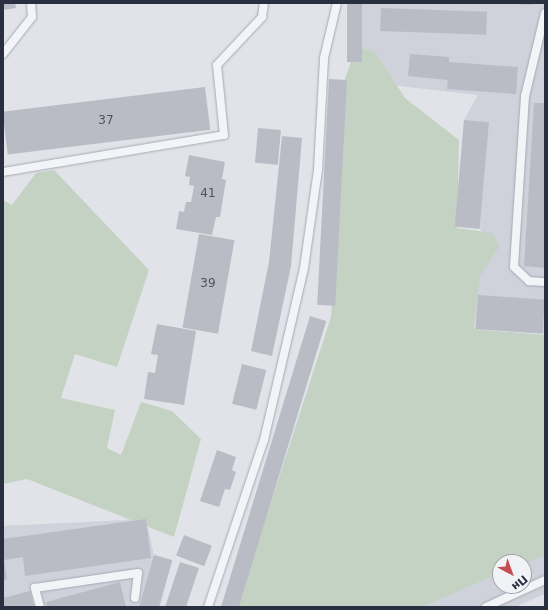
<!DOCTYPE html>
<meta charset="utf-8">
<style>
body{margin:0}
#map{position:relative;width:548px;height:610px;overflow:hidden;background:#e1e3e9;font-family:"DejaVu Sans",sans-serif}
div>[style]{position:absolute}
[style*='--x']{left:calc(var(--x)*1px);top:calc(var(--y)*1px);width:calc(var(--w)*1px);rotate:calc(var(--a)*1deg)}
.built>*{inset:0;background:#cfd2db}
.green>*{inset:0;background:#c4d2c3}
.building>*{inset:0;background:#b9bcc5;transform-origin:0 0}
.roads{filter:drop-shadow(0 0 1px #a6a9b3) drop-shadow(0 0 1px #a6a9b3)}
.lane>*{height:8px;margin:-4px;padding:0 4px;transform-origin:4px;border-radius:4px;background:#f3f4f7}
span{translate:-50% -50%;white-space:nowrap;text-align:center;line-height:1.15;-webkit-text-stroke:3px #f0f2f6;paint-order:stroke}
.number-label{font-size:12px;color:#4e5260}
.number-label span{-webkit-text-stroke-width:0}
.frame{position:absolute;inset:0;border:4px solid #2a2f3f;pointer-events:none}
.north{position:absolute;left:492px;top:554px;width:40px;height:40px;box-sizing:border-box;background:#f0f2f6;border:1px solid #a1a4ad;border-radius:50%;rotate:139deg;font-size:11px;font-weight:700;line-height:16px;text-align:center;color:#2a2f3f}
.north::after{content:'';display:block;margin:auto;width:14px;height:18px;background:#c64e50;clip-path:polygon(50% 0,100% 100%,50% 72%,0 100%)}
</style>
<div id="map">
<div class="built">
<div style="clip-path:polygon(362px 3px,545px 3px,545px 334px,475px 329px,481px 229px,456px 227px,464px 120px,478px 95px,347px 80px)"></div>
<div style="clip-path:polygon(146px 519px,154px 555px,172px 560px,160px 607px,3px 607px,3px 526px)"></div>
<div style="clip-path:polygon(evenodd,545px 542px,545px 594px,515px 607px,395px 607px,545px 542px,500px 562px,524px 562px,524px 586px,500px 586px,500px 562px)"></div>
</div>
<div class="green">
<div style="clip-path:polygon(357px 47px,375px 52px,405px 98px,459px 140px,457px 228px,493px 233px,499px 247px,480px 276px,474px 329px,545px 335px,545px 555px,524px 564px,500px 562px,500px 573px,422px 607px,237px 607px,331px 317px,342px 173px,334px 142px,341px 89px)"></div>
<div style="clip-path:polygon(54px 170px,149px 270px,117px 367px,75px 354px,61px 398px,115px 410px,107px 448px,121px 455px,141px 402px,172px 411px,201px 439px,174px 537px,27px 479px,3px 484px,3px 200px,12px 205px,36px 173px)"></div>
</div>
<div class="building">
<div style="clip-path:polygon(3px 3px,15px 3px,16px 8px,3px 10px)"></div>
<div style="left:347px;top:3px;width:15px;height:59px"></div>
<div style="clip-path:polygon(517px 3px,531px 3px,531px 5px,517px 4px)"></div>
<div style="left:381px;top:8px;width:106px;height:23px;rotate:2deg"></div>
<div style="clip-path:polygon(410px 54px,449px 57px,449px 62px,518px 67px,516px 94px,447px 89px,448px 75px,448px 80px,408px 76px)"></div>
<div style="left:329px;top:79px;width:18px;height:226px;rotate:3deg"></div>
<div style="left:205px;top:87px;width:43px;height:204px;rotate:83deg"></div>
<div style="clip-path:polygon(534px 103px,545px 103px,545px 268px,524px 266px)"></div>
<div style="left:464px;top:120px;width:25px;height:107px;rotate:5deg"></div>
<div style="left:258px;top:128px;width:23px;height:35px;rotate:5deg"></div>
<div style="clip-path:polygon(282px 136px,302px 138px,291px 266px,272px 356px,251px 351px,269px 262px)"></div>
<div style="clip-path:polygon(189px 155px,225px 162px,222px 179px,226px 180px,220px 217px,216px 217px,212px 235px,176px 229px,179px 211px,184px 212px,186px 202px,191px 202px,194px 186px,189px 185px,190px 177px,185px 176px)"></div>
<div style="left:199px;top:234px;width:36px;height:95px;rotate:10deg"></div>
<div style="left:478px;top:295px;width:67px;height:34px;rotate:4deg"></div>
<div style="left:310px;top:316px;width:17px;height:304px;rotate:17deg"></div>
<div style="clip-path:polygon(157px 324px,196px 331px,184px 405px,144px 399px,148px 372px,155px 373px,158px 355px,151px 354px)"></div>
<div style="left:242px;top:364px;width:25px;height:41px;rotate:14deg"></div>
<div style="clip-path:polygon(217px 450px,236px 457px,232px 470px,236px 472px,230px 490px,225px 489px,219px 507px,200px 501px)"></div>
<div style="clip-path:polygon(146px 519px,151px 558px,25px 576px,23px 557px,4px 560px,7px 579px,3px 580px,3px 539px)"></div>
<div style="left:184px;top:535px;width:30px;height:22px;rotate:21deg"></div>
<div style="left:154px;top:555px;width:19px;height:54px;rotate:16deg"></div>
<div style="clip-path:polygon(180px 562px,199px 568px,186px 607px,165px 607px)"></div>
<div style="clip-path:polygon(120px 582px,126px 607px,47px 607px,46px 602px)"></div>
<div style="clip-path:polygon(30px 591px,34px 607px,3px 607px,3px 598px)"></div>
</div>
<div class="roads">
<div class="lane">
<div style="--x:545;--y:13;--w:85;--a:103.5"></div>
<div style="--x:525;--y:96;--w:171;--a:93.7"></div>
<div style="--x:514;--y:267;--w:21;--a:43"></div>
<div style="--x:529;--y:281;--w:16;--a:4"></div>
<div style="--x:3;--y:54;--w:47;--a:-51.9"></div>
<div style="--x:32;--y:17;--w:14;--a:-94"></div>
<div style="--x:3;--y:172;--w:224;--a:-9.5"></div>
<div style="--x:224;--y:135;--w:70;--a:-95.7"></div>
<div style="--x:217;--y:65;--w:66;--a:-46.8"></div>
<div style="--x:262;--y:17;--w:14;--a:-82"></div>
<div style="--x:40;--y:607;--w:20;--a:-105"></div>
<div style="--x:35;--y:588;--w:104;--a:-8.3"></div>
<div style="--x:138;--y:573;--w:25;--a:97"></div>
<div style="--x:208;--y:607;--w:176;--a:-71.5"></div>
<div style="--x:264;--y:440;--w:177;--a:-76.9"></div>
<div style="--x:304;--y:268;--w:99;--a:-81.9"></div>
<div style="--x:318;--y:170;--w:112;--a:-86.9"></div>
<div style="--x:324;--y:58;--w:57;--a:-76.7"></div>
<div style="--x:486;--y:607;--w:65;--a:-24.6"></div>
</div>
</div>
<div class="number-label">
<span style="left:106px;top:121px">37</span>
<span style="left:208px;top:194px">41</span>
<span style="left:208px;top:284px">39</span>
</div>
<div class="frame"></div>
<div class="north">Пн</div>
</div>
